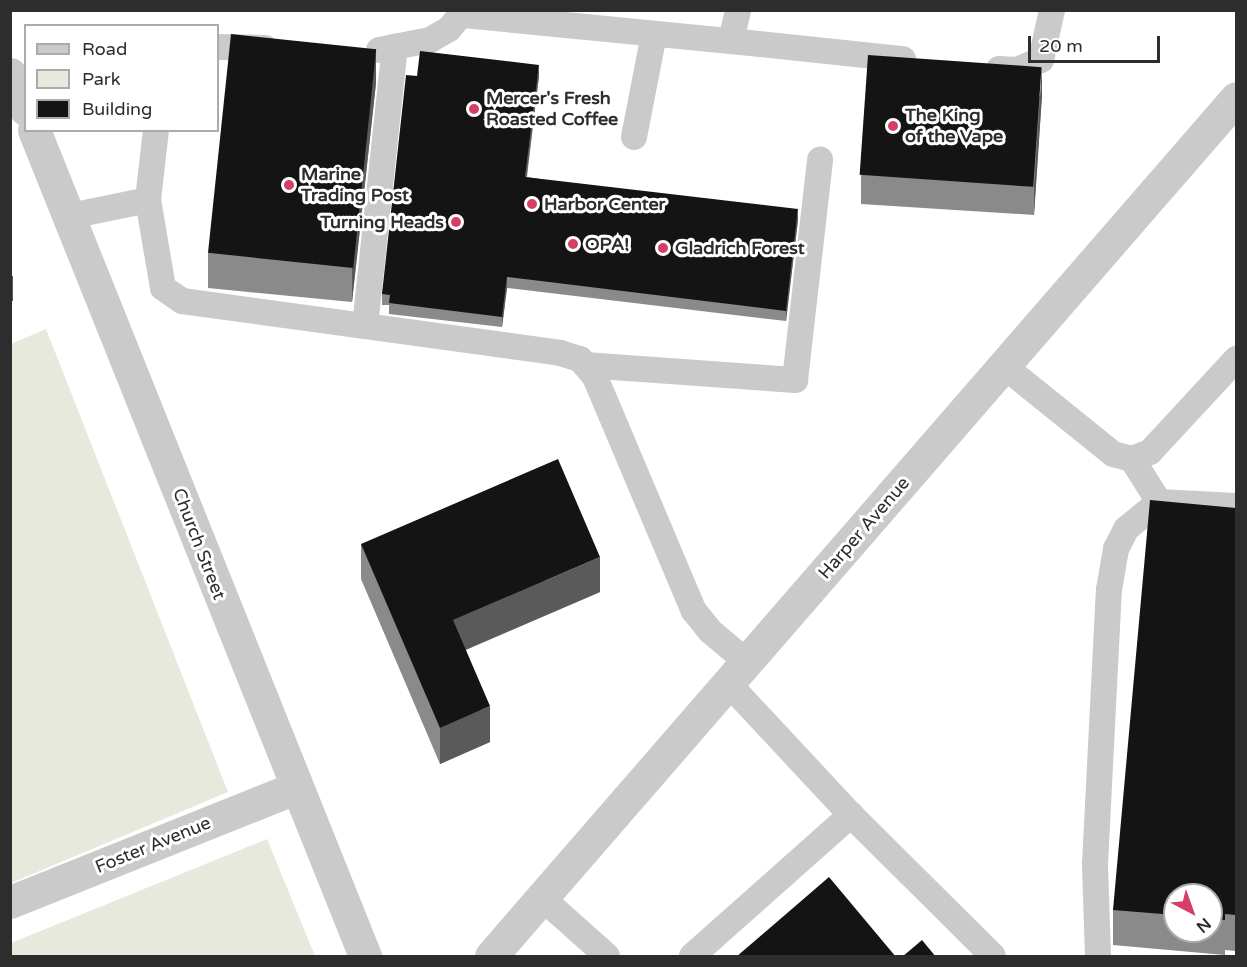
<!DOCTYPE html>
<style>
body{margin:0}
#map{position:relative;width:1247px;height:967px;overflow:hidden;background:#fff;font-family:"Varela Round",sans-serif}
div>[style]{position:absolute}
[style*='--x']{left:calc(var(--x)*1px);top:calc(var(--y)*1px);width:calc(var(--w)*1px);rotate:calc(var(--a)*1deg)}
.green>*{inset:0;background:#e6e9dc}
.service>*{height:26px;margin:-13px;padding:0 13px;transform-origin:13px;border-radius:13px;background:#cacaca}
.minor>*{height:33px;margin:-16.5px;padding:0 16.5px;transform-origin:16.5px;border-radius:16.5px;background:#cacaca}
.wall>*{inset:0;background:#8a8a8a}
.shaded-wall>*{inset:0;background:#5a5a5a;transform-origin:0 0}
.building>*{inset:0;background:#141414;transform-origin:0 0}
.dots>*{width:16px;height:16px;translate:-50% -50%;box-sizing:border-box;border:3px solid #fff;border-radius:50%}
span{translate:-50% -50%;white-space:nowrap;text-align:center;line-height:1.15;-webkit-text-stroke:6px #fff;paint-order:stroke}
.poi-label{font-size:18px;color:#2d2d2d;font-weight:700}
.left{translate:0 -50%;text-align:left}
.right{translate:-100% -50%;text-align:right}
.street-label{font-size:18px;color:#2d2d2d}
.frame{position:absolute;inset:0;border:12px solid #2d2d2d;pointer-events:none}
.legend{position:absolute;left:24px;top:24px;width:195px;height:108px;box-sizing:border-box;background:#fff;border:2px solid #ababab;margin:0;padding:8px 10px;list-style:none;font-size:18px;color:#2d2d2d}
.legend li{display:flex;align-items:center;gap:12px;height:30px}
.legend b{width:30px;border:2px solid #ababab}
.north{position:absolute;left:1163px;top:883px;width:60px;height:60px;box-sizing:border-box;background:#fff;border:2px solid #ababab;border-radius:50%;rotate:139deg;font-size:16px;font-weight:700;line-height:24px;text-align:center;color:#2d2d2d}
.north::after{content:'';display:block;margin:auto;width:21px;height:27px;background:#d53e67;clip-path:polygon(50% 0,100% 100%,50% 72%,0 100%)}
.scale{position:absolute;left:1028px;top:36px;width:132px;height:27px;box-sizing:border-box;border:3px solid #2d2d2d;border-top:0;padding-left:8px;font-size:18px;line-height:21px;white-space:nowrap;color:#2d2d2d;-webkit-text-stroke:4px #fff;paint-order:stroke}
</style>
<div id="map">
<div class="green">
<div style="clip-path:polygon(46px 329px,228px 792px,11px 883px,11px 344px)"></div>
<div style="clip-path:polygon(267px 839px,315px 956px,11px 956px,11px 943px)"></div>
</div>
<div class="service">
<div style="--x:464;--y:15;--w:268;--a:5.6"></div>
<div style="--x:731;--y:41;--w:32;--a:-77"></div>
<div style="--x:731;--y:41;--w:173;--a:6"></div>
<div style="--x:218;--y:47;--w:47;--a:1.2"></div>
<div style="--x:379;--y:50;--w:52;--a:-11.1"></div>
<div style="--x:430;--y:40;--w:22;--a:-30"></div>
<div style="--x:449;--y:29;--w:25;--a:-50"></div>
<div style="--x:999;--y:69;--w:18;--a:3"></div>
<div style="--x:1017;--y:70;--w:26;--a:-23"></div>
<div style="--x:1041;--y:60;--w:51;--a:-77.6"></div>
<div style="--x:634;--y:137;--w:105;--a:-79"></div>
<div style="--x:148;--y:200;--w:70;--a:-83.5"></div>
<div style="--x:70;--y:216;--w:80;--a:-11.6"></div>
<div style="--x:148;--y:200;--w:89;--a:80.3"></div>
<div style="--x:163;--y:288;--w:23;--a:34"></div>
<div style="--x:182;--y:301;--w:382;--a:7.8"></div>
<div style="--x:560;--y:353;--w:21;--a:17"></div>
<div style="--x:580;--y:359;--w:23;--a:50"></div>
<div style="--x:595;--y:377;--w:254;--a:67.1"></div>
<div style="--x:694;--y:611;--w:26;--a:51"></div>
<div style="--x:710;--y:631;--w:48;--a:40"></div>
<div style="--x:365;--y:326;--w:281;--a:-83.9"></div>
<div style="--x:585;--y:365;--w:211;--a:4.1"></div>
<div style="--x:795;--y:380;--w:222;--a:-83.5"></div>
<div style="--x:1004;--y:366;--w:140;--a:38.9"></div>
<div style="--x:1113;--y:454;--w:20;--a:15"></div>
<div style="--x:1132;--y:459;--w:19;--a:-21"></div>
<div style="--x:1150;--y:452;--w:127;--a:-47.2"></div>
<div style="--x:1132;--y:459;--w:51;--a:57.9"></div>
<div style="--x:1159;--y:502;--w:77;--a:3"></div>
<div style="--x:851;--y:815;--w:200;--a:44.8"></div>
<div style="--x:542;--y:898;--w:87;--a:41.7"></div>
<div style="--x:692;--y:956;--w:213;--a:-41.6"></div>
<div style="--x:851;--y:815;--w:180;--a:-133"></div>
<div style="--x:1098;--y:956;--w:92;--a:-91.9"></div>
<div style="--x:1095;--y:864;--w:274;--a:-87.1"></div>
<div style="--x:1109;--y:590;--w:42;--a:-80.3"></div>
<div style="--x:1116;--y:549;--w:22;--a:-63"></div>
<div style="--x:1126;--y:529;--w:43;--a:-39.3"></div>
</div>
<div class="minor">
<div style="--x:10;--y:74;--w:39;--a:66"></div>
<div style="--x:34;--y:130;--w:890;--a:68.16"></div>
<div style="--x:10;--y:902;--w:307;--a:-21.8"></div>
<div style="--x:491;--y:956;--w:1136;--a:-49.03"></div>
</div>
<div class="wall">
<div style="clip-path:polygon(417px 76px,539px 76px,527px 177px,798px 220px,786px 321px,507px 288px,502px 327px,389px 314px,389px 305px,382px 305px,382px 294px)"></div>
<div style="clip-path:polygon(376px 83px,352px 302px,208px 288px,208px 253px)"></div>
<div style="clip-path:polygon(1042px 95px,1034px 215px,861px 204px,861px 175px)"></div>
<div style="clip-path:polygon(evenodd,1236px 508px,1236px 951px,1225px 950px,1225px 955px,1113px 945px,1113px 910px,1236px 508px,1175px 895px,1211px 895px,1211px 931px,1175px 931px,1175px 895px)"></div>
<div style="clip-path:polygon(361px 544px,600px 592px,466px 650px,490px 742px,440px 764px,361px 579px)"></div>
</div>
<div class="shaded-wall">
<div style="clip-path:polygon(376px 48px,376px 83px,352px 302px,352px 267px)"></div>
<div style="clip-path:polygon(539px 65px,539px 76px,525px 188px,525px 177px)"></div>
<div style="clip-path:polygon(1042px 66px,1042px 95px,1034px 215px,1034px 186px)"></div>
<div style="clip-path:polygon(798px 209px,798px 220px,786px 321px,786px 311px)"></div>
<div style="left:13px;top:276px;width:25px;height:3px;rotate:90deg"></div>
<div style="clip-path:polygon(507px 277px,507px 288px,502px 327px,502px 317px)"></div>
<div style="clip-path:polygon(600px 557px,600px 592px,453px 655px,453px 620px)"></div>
<div style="clip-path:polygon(490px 706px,490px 742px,440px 764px,440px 728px)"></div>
</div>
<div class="building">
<div style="left:231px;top:34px;width:146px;height:220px;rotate:6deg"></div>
<div style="clip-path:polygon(420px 51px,539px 65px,525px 177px,798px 209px,786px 311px,507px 277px,502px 317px,389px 303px,390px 295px,382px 294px,406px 75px,417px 76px)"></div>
<div style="left:868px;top:55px;width:174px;height:120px;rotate:4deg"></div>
<div style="clip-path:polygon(558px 459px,600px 557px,453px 620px,490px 706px,440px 728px,361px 544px)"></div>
<div style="clip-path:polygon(1150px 500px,1236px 508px,1236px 915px,1225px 914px,1225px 920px,1211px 919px,1211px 895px,1175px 895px,1175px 915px,1113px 910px)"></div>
<div style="clip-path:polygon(829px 877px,896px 957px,736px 957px)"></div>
<div style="clip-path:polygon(922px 940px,936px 957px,902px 957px)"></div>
</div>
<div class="dots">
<div style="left:474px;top:109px;background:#d53e67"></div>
<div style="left:893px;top:126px;background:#d53e67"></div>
<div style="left:289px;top:185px;background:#d53e67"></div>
<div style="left:532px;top:204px;background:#d53e67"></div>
<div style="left:456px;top:222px;background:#d53e67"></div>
<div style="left:573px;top:244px;background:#d53e67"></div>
<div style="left:663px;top:248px;background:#d53e67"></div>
</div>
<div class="poi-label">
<span class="left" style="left:486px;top:109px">Mercer's Fresh<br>Roasted Coffee</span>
<span class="left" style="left:905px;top:126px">The King<br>of the Vape</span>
<span class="left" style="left:301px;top:185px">Marine<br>Trading Post</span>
<span class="left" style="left:544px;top:204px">Harbor Center</span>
<span class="right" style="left:444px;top:222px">Turning Heads</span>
<span class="left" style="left:585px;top:244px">OPA!</span>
<span class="left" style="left:675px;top:248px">Gladrich Forest</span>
</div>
<div class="street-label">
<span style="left:864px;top:528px;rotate:-49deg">Harper Avenue</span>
<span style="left:199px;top:544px;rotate:69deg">Church Street</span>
<span style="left:153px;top:845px;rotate:-22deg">Foster Avenue</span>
</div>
<div class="frame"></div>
<ul class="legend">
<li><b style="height:8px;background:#cacaca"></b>Road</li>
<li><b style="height:16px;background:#e6e9dc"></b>Park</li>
<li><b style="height:16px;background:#141414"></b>Building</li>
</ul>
<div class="north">N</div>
<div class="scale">20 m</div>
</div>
